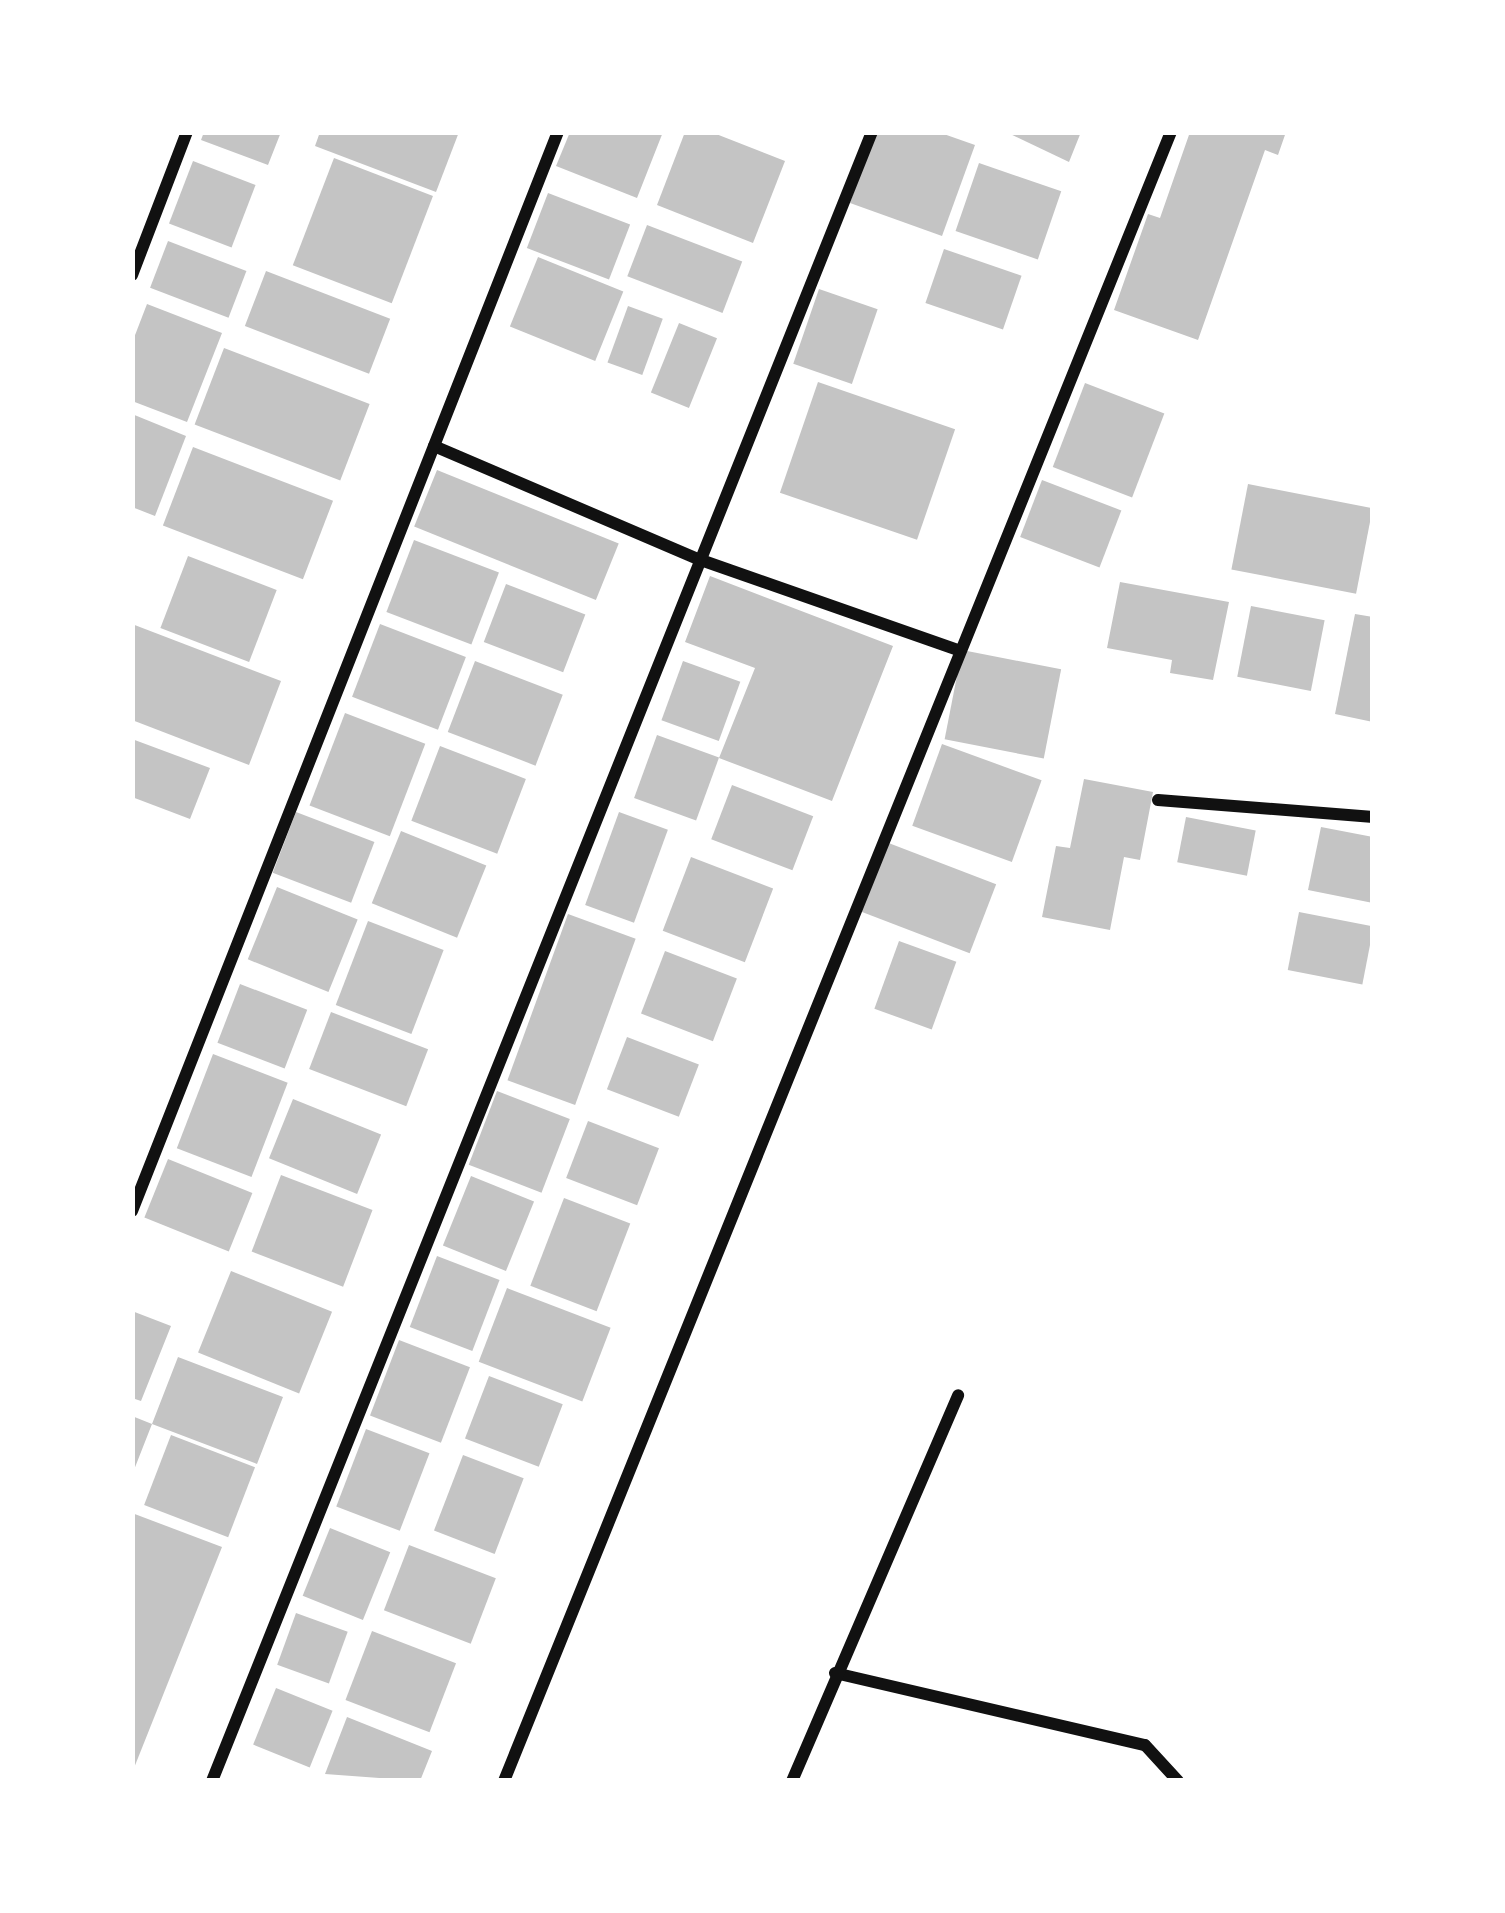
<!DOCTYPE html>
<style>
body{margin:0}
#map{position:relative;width:1505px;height:1913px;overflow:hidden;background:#fff;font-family:"Fira Sans Condensed",sans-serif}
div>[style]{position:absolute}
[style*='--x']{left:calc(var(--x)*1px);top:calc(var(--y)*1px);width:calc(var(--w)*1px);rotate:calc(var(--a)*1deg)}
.building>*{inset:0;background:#c4c4c4;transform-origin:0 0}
.minor>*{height:12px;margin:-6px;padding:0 6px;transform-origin:6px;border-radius:6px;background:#111}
span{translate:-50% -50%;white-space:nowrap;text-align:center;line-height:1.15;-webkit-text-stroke:9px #fff;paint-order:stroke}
.frame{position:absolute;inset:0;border:135px solid #fff;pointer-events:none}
</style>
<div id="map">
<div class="building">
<div style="clip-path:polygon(204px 132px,281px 132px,268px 165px,201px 140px)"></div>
<div style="clip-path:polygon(320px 132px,459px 132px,436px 192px,315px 146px)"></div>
<div style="clip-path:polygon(570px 132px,663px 132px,637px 198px,556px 166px)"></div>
<div style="clip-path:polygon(685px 132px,711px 132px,785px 161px,753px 243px,657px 205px)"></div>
<div style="clip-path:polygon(875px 132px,938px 132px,975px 145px,942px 236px,850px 203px)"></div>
<div style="clip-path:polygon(1006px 132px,1081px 132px,1069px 162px)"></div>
<div style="clip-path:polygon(1190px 132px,1286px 132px,1278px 155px,1265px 150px,1198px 340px,1114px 310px,1148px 214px,1160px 218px)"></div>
<div style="left:334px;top:158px;width:106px;height:115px;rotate:21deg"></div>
<div style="left:193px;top:161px;width:67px;height:67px;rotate:21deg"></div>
<div style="left:979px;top:163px;width:87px;height:72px;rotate:19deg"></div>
<div style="left:548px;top:193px;width:88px;height:59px;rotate:21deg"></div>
<div style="left:647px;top:225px;width:102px;height:55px;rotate:21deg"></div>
<div style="left:168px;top:241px;width:84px;height:50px;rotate:21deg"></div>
<div style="left:944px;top:249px;width:82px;height:57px;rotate:19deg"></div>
<div style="left:538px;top:257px;width:92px;height:75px;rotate:22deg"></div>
<div style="left:266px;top:271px;width:133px;height:59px;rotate:21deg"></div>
<div style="left:819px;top:289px;width:62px;height:79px;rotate:19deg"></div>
<div style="clip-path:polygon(147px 304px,222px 333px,187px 422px,132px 401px,132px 343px)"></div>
<div style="left:628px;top:306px;width:37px;height:60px;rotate:20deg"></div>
<div style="left:679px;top:323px;width:41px;height:75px;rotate:22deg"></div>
<div style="left:224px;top:348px;width:156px;height:82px;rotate:21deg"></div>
<div style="left:818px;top:382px;width:145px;height:117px;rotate:19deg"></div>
<div style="left:1085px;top:383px;width:85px;height:90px;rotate:21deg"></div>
<div style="clip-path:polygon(132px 414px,186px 436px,155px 516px,132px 507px)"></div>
<div style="left:193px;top:447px;width:150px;height:84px;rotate:21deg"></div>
<div style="left:437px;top:470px;width:196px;height:61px;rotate:22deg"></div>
<div style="left:1042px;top:480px;width:85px;height:61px;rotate:21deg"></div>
<div style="left:1248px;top:484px;width:127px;height:87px;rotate:11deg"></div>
<div style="left:414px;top:540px;width:91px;height:77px;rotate:21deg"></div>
<div style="left:188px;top:556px;width:95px;height:77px;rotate:21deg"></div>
<div style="clip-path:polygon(710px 576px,893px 646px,832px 801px,719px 758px,755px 668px,685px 642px)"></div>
<div style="clip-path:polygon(1120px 582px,1229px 602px,1213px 680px,1170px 673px,1172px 660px,1107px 648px)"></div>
<div style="left:506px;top:584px;width:85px;height:62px;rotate:21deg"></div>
<div style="left:1251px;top:606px;width:75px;height:72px;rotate:11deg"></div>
<div style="clip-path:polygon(1355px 614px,1373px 617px,1373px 722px,1335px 714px)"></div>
<div style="clip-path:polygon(132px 624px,281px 681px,249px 765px,132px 720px)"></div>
<div style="left:380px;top:624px;width:92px;height:78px;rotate:21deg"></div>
<div style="left:962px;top:650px;width:101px;height:91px;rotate:11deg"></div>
<div style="left:475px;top:661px;width:94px;height:76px;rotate:21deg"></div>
<div style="left:683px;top:661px;width:61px;height:63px;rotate:20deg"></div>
<div style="left:345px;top:713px;width:86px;height:99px;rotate:21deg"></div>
<div style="left:657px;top:735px;width:66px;height:67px;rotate:20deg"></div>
<div style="clip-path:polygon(132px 739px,210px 768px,190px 819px,132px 797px)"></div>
<div style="left:942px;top:744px;width:106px;height:87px;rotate:20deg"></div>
<div style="left:440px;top:746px;width:92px;height:80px;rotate:21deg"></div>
<div style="clip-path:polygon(1084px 779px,1153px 792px,1140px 860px,1124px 857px,1110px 930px,1042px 917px,1056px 846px,1070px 848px)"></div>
<div style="left:732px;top:785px;width:87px;height:58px;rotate:21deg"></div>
<div style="left:296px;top:812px;width:84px;height:65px;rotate:21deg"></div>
<div style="left:619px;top:812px;width:52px;height:99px;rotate:20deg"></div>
<div style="left:1186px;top:817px;width:71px;height:46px;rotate:11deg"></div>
<div style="clip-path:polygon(1321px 827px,1373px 837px,1373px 903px,1308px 890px)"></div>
<div style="left:401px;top:831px;width:92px;height:78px;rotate:22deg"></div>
<div style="left:886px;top:842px;width:118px;height:74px;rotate:21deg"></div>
<div style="left:691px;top:857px;width:88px;height:79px;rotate:21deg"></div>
<div style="left:277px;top:887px;width:87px;height:78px;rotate:22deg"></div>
<div style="left:1299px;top:912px;width:76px;height:59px;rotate:11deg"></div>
<div style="left:568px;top:914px;width:72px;height:177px;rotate:20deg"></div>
<div style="left:368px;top:921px;width:81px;height:90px;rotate:21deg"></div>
<div style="left:899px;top:941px;width:61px;height:72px;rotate:20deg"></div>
<div style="left:665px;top:951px;width:77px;height:67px;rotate:21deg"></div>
<div style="left:240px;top:984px;width:72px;height:63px;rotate:21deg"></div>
<div style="left:331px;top:1012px;width:104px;height:61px;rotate:21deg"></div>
<div style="left:627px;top:1037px;width:77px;height:56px;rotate:21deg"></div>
<div style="left:213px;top:1054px;width:80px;height:101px;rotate:21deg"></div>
<div style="left:497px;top:1091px;width:78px;height:79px;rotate:21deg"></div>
<div style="left:293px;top:1099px;width:95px;height:64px;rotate:22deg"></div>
<div style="left:588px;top:1121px;width:76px;height:61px;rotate:21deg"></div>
<div style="left:168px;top:1159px;width:91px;height:63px;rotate:22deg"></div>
<div style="left:281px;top:1175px;width:98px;height:82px;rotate:21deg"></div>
<div style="left:471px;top:1176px;width:68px;height:75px;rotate:22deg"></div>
<div style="left:564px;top:1198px;width:71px;height:94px;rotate:21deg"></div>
<div style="left:437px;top:1256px;width:67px;height:76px;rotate:21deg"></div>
<div style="left:231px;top:1271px;width:109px;height:88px;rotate:22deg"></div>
<div style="left:507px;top:1288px;width:111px;height:79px;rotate:21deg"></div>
<div style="clip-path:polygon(132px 1311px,171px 1326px,141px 1401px,132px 1398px)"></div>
<div style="left:399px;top:1340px;width:76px;height:81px;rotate:21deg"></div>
<div style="clip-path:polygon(178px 1357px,283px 1397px,257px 1464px,152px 1424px,132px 1475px,132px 1416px,152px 1424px)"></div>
<div style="left:489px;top:1376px;width:79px;height:67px;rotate:21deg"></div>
<div style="left:366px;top:1429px;width:68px;height:83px;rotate:21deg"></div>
<div style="left:171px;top:1435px;width:90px;height:75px;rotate:21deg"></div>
<div style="left:463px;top:1455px;width:65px;height:81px;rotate:21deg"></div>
<div style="clip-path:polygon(132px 1513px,222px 1547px,132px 1773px)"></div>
<div style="left:330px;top:1528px;width:65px;height:73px;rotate:22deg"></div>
<div style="left:409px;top:1545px;width:93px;height:70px;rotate:21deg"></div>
<div style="left:296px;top:1613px;width:55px;height:55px;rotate:20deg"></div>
<div style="left:372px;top:1631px;width:90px;height:74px;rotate:21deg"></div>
<div style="left:276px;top:1688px;width:61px;height:61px;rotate:22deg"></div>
<div style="clip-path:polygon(347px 1717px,432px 1751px,420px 1781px,325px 1774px)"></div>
</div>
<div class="minor">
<div style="--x:132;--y:275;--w:153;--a:-69"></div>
<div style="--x:434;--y:446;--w:287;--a:23.2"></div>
<div style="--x:698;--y:559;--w:278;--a:19.3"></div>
<div style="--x:1158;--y:800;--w:216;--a:4.5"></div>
<div style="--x:132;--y:1211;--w:1160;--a:-68.46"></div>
<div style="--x:835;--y:1673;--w:318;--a:13.1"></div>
<div style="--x:1145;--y:1745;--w:49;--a:47.5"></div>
<div style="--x:212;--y:1781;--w:1776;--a:-68.19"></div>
<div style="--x:504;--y:1781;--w:1779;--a:-67.98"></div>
<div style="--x:792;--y:1781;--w:420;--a:-66.7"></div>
</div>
<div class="frame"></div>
</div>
